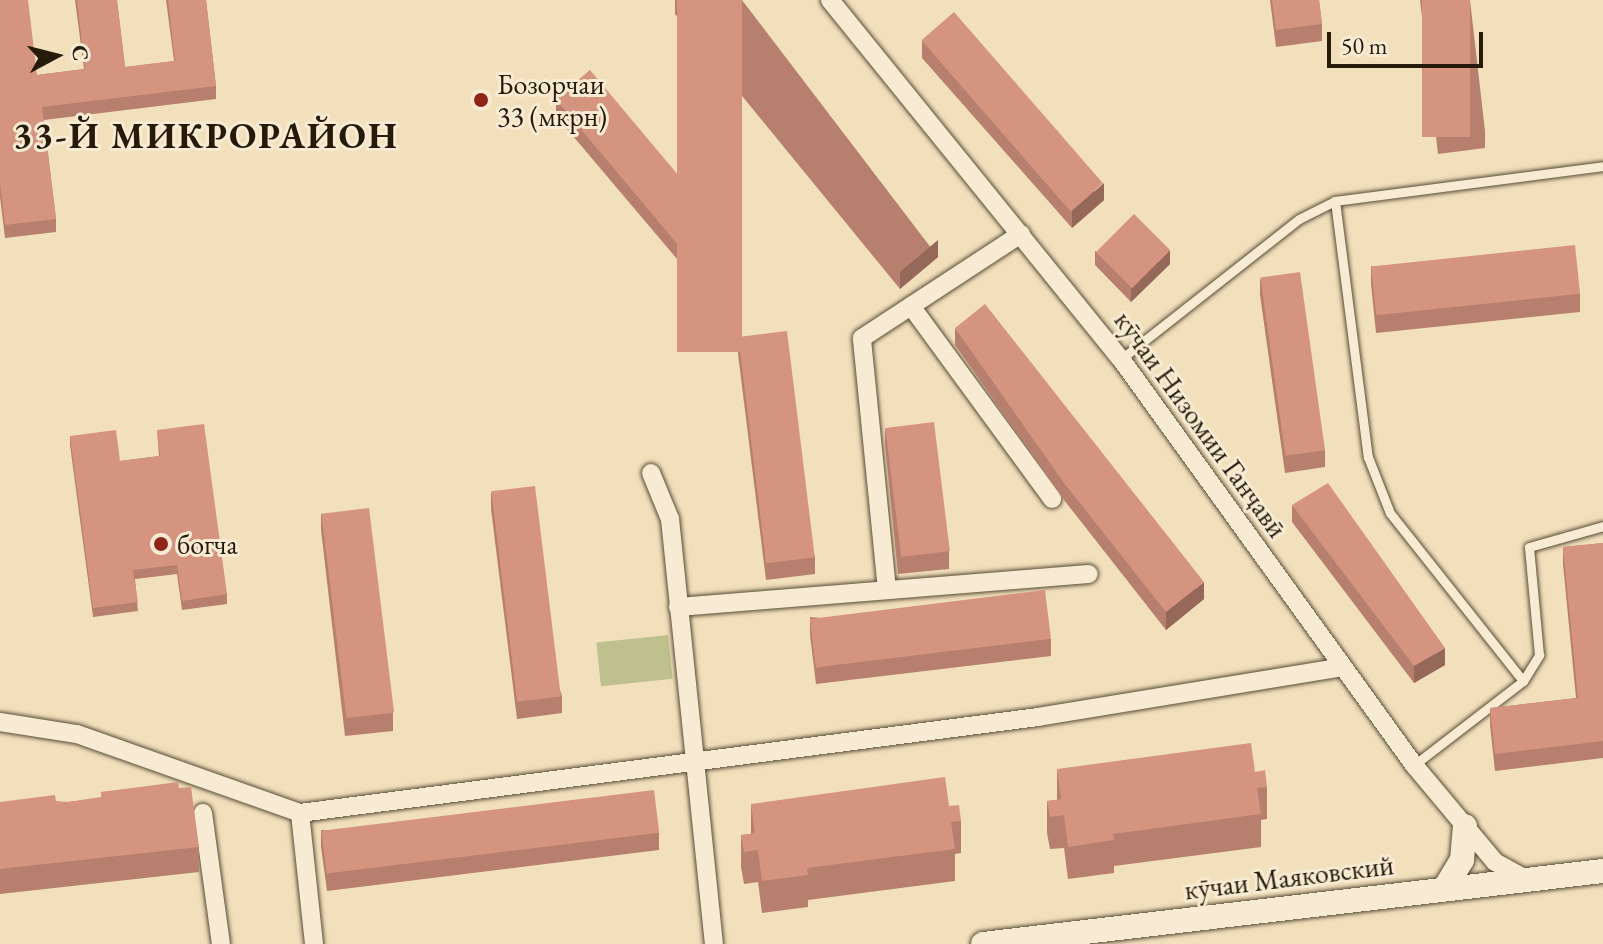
<!DOCTYPE html>
<meta charset="utf-8">
<style>
body{margin:0}
#map{position:relative;width:1603px;height:944px;overflow:hidden;background:#f2e0bc;font-family:"EB Garamond",serif}
div>[style]{position:absolute}
[style*='--x']{left:calc(var(--x)*1px);top:calc(var(--y)*1px);width:calc(var(--w)*1px);rotate:calc(var(--a)*1deg)}
.green>*{inset:0;background:#bec18e;transform-origin:0 0}
.roads{filter:drop-shadow(0 0 2px #594c37) drop-shadow(0 0 2px #594c37)}
.service>*{height:9px;margin:-4.5px;padding:0 4.5px;transform-origin:4.5px;border-radius:4.5px;background:#f7ebd3}
.minor>*{height:18px;margin:-9px;padding:0 9px;transform-origin:9px;border-radius:9px;background:#f7ebd3}
.tertiary>*{height:24px;margin:-12px;padding:0 12px;transform-origin:12px;border-radius:12px;background:#f7ebd3}
.wall>*{inset:0;background:#b77f6d}
.shaded-wall>*{inset:0;background:#956859}
.building>*{inset:0;background:#d5947f;transform-origin:0 0}
.dots>*{width:22px;height:22px;translate:-50% -50%;box-sizing:border-box;border:4px solid #f7ebd3;border-radius:50%}
span{translate:-50% -50%;white-space:nowrap;text-align:center;line-height:1.15;-webkit-text-stroke:6px #f7ebd3;paint-order:stroke}
.poi-label{font-size:28px;color:#261b0b}
.left{translate:0 -50%;text-align:left}
.street-label{font-size:28px;color:#261b0b}
.district-label{font-size:36px;color:#261b0b;font-weight:700;letter-spacing:2px}
.north{position:absolute;left:16px;top:16px;width:80px;height:80px;-webkit-text-stroke:6px #f7ebd3;paint-order:stroke;rotate:83deg;font-size:22px;font-weight:700;line-height:32px;text-align:center;color:#261b0b}
.north::after{content:'';display:block;margin:auto;width:28px;height:36px;background:#261b0b;clip-path:polygon(50% 0,100% 100%,50% 72%,0 100%)}
.scale{position:absolute;left:1327px;top:32px;width:156px;height:36px;box-sizing:border-box;border:4px solid #261b0b;border-top:0;padding-left:10px;font-size:24px;line-height:28px;white-space:nowrap;color:#261b0b;-webkit-text-stroke:6px #f7ebd3;paint-order:stroke}
</style>
<div id="map">
<div class="green">
<div style="left:668px;top:635px;width:44px;height:72px;rotate:84deg"></div>
</div>
<div class="roads">
<div class="service">
<div style="--x:1335;--y:201;--w:258;--a:82.7"></div>
<div style="--x:1368;--y:457;--w:60;--a:68.6"></div>
<div style="--x:1390;--y:513;--w:214;--a:51.6"></div>
<div style="--x:1121;--y:359;--w:226;--a:-38.2"></div>
<div style="--x:1299;--y:219;--w:40;--a:-26.6"></div>
<div style="--x:1335;--y:201;--w:270;--a:-7.4"></div>
<div style="--x:1414;--y:765;--w:138;--a:-37.6"></div>
<div style="--x:1523;--y:681;--w:31;--a:-58"></div>
<div style="--x:1539;--y:655;--w:108;--a:-95.3"></div>
<div style="--x:1529;--y:547;--w:77;--a:-15.8"></div>
</div>
<div class="minor">
<div style="--x:830;--y:0;--w:462;--a:51"></div>
<div style="--x:1121;--y:359;--w:501;--a:54.18"></div>
<div style="--x:1414;--y:765;--w:126;--a:50.1"></div>
<div style="--x:1495;--y:862;--w:35;--a:29"></div>
<div style="--x:911;--y:306;--w:239;--a:53.8"></div>
<div style="--x:651;--y:473;--w:50;--a:67.6"></div>
<div style="--x:670;--y:519;--w:427;--a:84.1"></div>
<div style="--x:887;--y:590;--w:253;--a:-95.7"></div>
<div style="--x:862;--y:338;--w:190;--a:-33.2"></div>
<div style="--x:678;--y:607;--w:412;--a:-4.6"></div>
<div style="--x:0;--y:722;--w:78;--a:8.9"></div>
<div style="--x:77;--y:734;--w:237;--a:19.5"></div>
<div style="--x:300;--y:813;--w:132;--a:83.9"></div>
<div style="--x:203;--y:813;--w:132;--a:82.2"></div>
<div style="--x:300;--y:813;--w:744;--a:-7.41"></div>
<div style="--x:1038;--y:717;--w:309;--a:-9.3"></div>
</div>
<div class="tertiary">
<div style="--x:1445;--y:888;--w:33;--a:-59"></div>
<div style="--x:1462;--y:860;--w:34;--a:-85"></div>
<div style="--x:983;--y:944;--w:624;--a:-6.72"></div>
</div>
</div>
<div class="wall">
<div style="clip-path:polygon(0 0,37px 75px,84px 69px,75px 0,117px 0,125px 67px,174px 61px,166px 0,206px 0,216px 86px,216px 99px,44px 120px,56px 219px,56px 232px,5px 238px,0 197px)"></div>
<div style="clip-path:polygon(675px 0,742px 0,938px 257px,900px 289px,675px 14px)"></div>
<div style="clip-path:polygon(1270px 0,1319px 0,1322px 24px,1322px 41px,1276px 47px)"></div>
<div style="clip-path:polygon(1420px 0,1470px 0,1485px 131px,1485px 148px,1438px 154px)"></div>
<div style="clip-path:polygon(922px 40px,1104px 200px,1072px 228px,922px 58px)"></div>
<div style="clip-path:polygon(556px 99px,734px 256px,699px 285px,556px 116px)"></div>
<div style="clip-path:polygon(1095px 251px,1170px 264px,1131px 302px,1095px 265px)"></div>
<div style="clip-path:polygon(1371px 266px,1580px 294px,1580px 312px,1376px 333px,1371px 284px)"></div>
<div style="clip-path:polygon(1260px 278px,1325px 450px,1325px 467px,1285px 473px,1260px 295px)"></div>
<div style="clip-path:polygon(955px 328px,1204px 599px,1166px 630px,1064px 500px,955px 345px)"></div>
<div style="clip-path:polygon(738px 337px,815px 557px,815px 574px,766px 580px,738px 354px)"></div>
<div style="clip-path:polygon(885px 428px,949px 551px,949px 569px,898px 574px,885px 445px)"></div>
<div style="clip-path:polygon(157px 430px,227px 594px,227px 604px,182px 610px,177px 574px,135px 579px,138px 611px,93px 617px,70px 445px,70px 436px,120px 461px,159px 456px)"></div>
<div style="clip-path:polygon(491px 491px,562px 696px,562px 713px,517px 719px,491px 509px)"></div>
<div style="clip-path:polygon(1292px 505px,1445px 665px,1414px 683px,1292px 522px)"></div>
<div style="clip-path:polygon(321px 513px,393px 713px,393px 731px,345px 736px,321px 530px)"></div>
<div style="clip-path:polygon(1603px 543px,1603px 758px,1495px 771px,1490px 725px,1490px 708px,1576px 698px,1563px 564px,1563px 547px)"></div>
<div style="clip-path:polygon(810px 617px,1051px 639px,1051px 656px,816px 684px,810px 635px)"></div>
<div style="clip-path:polygon(1057px 769px,1255px 772px,1267px 787px,1267px 819px,1261px 820px,1261px 847px,1114px 866px,1114px 873px,1068px 879px,1064px 848px,1050px 849px,1047px 833px,1047px 801px,1057px 800px)"></div>
<div style="clip-path:polygon(179px 788px,199px 847px,199px 872px,0 894px,0 802px,68px 802px,101px 798px,101px 792px)"></div>
<div style="clip-path:polygon(751px 804px,949px 806px,961px 821px,961px 853px,955px 854px,955px 881px,808px 900px,808px 907px,762px 913px,758px 882px,744px 884px,741px 867px,741px 835px,751px 834px)"></div>
<div style="clip-path:polygon(321px 830px,659px 833px,659px 850px,327px 891px,321px 847px)"></div>
</div>
<div class="shaded-wall">
<div style="clip-path:polygon(1104px 183px,1104px 200px,1072px 228px,1072px 211px)"></div>
<div style="clip-path:polygon(734px 239px,734px 256px,699px 285px,699px 268px)"></div>
<div style="clip-path:polygon(938px 240px,938px 257px,900px 289px,900px 272px)"></div>
<div style="clip-path:polygon(1170px 250px,1170px 264px,1131px 302px,1131px 289px)"></div>
<div style="clip-path:polygon(1204px 582px,1204px 599px,1166px 630px,1166px 612px)"></div>
<div style="clip-path:polygon(1445px 648px,1445px 665px,1414px 683px,1414px 666px)"></div>
</div>
<div class="building">
<div style="clip-path:polygon(0 0,28px 0,37px 75px,85px 69px,77px 0,117px 0,125px 67px,175px 61px,168px 0,206px 0,216px 86px,42px 107px,56px 219px,5px 225px,0 183px)"></div>
<div style="left:677px;top:0;width:65px;height:352px"></div>
<div style="clip-path:polygon(1272px 0,1319px 0,1322px 24px,1276px 30px)"></div>
<div style="left:1422px;top:0;width:48px;height:137px"></div>
<div style="left:954px;top:12px;width:227px;height:43px;rotate:49deg"></div>
<div style="left:590px;top:70px;width:222px;height:45px;rotate:50deg"></div>
<div style="left:1134px;top:214px;width:51px;height:54px;rotate:45deg"></div>
<div style="left:1575px;top:245px;width:49px;height:205px;rotate:84deg"></div>
<div style="left:1300px;top:272px;width:180px;height:40px;rotate:82deg"></div>
<div style="clip-path:polygon(985px 304px,1204px 582px,1166px 612px,1064px 483px,955px 328px)"></div>
<div style="left:787px;top:331px;width:228px;height:49px;rotate:83deg"></div>
<div style="left:934px;top:422px;width:130px;height:49px;rotate:83deg"></div>
<div style="clip-path:polygon(204px 424px,227px 594px,182px 601px,177px 565px,133px 570px,138px 602px,93px 608px,70px 436px,116px 430px,120px 461px,160px 456px,157px 430px)"></div>
<div style="clip-path:polygon(1328px 483px,1445px 648px,1414px 666px,1292px 505px)"></div>
<div style="left:535px;top:486px;width:212px;height:44px;rotate:83deg"></div>
<div style="left:369px;top:508px;width:206px;height:48px;rotate:83deg"></div>
<div style="clip-path:polygon(1603px 543px,1603px 741px,1495px 754px,1490px 708px,1578px 698px,1563px 547px)"></div>
<div style="left:1045px;top:590px;width:49px;height:237px;rotate:83deg"></div>
<div style="clip-path:polygon(1251px 743px,1255px 772px,1265px 770px,1267px 787px,1257px 788px,1261px 814px,1113px 834px,1114px 840px,1068px 847px,1064px 815px,1050px 817px,1047px 801px,1061px 799px,1057px 769px)"></div>
<div style="clip-path:polygon(945px 777px,949px 806px,959px 805px,961px 821px,951px 822px,955px 849px,807px 868px,808px 875px,762px 881px,758px 850px,744px 852px,741px 835px,755px 833px,751px 804px)"></div>
<div style="clip-path:polygon(178px 782px,179px 788px,191px 787px,199px 847px,0 869px,0 802px,55px 795px,56px 801px,68px 802px,101px 797px,101px 792px)"></div>
<div style="left:654px;top:790px;width:43px;height:335px;rotate:83deg"></div>
</div>
<div class="dots">
<div style="left:481px;top:100px;background:#8f2418"></div>
<div style="left:161px;top:544px;background:#8f2418"></div>
</div>
<div class="poi-label">
<span class="left" style="left:497px;top:100px">Бозорчаи<br>33 (мкрн)</span>
<span class="left" style="left:177px;top:544px">богча</span>
</div>
<div class="street-label">
<span style="left:1201px;top:424px;rotate:54deg">кӯчаи Низомии Ганҷавӣ</span>
<span style="left:1289px;top:877px;rotate:-7deg">кӯчаи Маяковский</span>
</div>
<div class="district-label">
<span style="left:206px;top:136px">33-Й МИКРОРАЙОН</span>
</div>
<div class="north">С</div>
<div class="scale">50 m</div>
</div>
